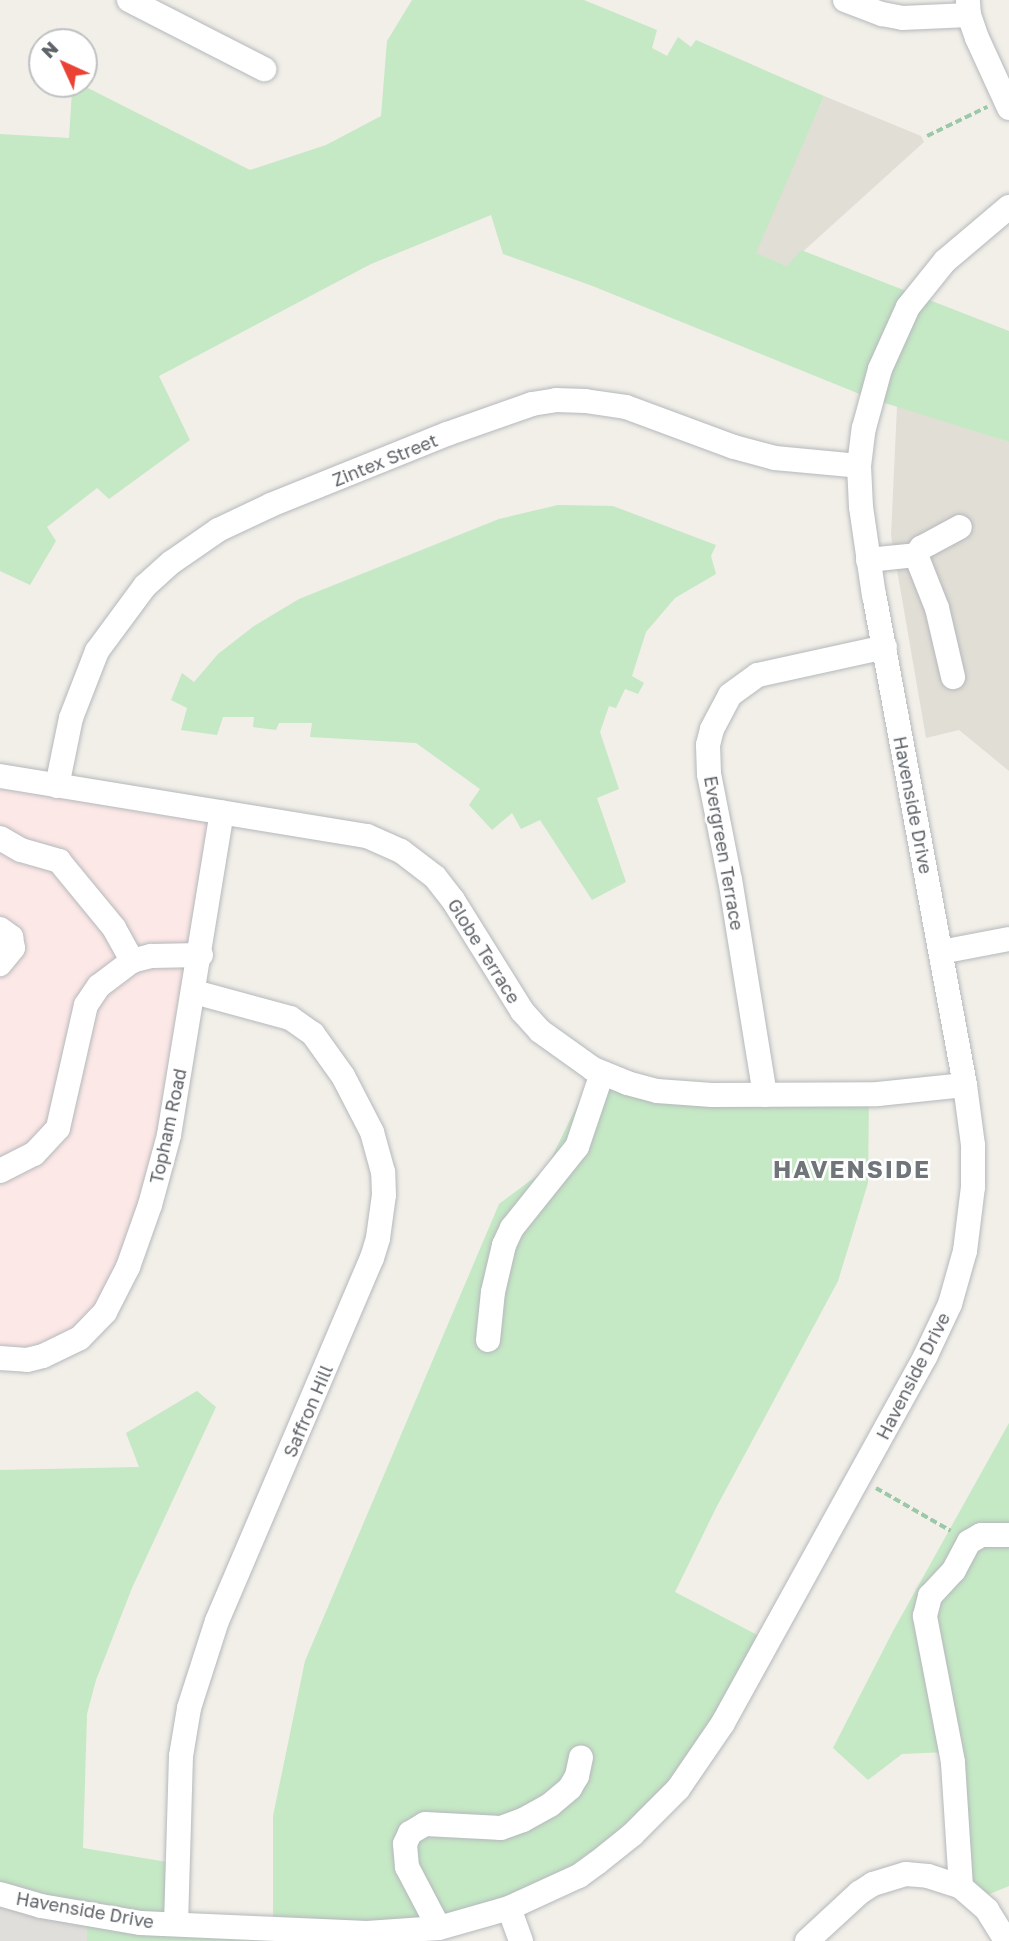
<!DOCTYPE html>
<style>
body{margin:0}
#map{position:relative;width:1009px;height:1941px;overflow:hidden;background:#f1efe8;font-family:"Golos Text",sans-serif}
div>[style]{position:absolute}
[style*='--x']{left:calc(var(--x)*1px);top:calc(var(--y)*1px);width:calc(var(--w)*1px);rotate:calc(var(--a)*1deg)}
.industrial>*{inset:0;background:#e0deda}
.education>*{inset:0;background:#e1ded6}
.medical>*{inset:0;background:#fce8e6}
.green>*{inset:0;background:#c5e8c5}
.path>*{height:3.5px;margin-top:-1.75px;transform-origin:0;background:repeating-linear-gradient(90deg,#9cc7a9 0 7px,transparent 0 10.5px)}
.roads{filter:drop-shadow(0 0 2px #b5b8bc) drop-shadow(0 0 2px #b5b8bc)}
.minor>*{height:24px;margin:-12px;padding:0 12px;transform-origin:12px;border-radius:12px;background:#fff}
span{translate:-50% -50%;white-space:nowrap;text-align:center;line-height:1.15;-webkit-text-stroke:5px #fff;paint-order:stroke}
.street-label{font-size:18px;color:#5f6368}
.district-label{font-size:24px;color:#70757a;font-weight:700;letter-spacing:2px}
.north{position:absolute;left:28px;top:28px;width:70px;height:70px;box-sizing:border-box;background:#fff;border:2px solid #bfc1c3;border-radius:50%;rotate:315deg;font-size:19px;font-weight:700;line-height:28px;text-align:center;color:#5f6368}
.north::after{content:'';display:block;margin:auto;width:24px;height:32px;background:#ea4335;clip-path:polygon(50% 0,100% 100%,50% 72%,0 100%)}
</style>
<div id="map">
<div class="industrial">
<div style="clip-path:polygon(0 1893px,86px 1914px,87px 1941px,0 1941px)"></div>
</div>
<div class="education">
<div style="clip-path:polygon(824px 96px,921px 136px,924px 142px,787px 266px,755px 253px)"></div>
<div style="clip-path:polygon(897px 406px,1009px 442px,1009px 771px,959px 730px,926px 738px,891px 535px)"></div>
</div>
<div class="medical">
<div style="clip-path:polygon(0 775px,222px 811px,168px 1135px,93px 1326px,0 1358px)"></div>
</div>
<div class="green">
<div style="clip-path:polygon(412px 0,584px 0,657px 30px,652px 48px,667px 56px,678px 37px,691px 47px,696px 40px,824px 96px,756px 253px,787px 266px,801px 250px,1009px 331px,1009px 442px,872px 399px,590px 285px,503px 254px,491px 215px,371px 264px,159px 376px,190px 440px,109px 499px,97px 488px,47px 527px,56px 541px,30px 585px,0 571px,0 134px,69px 138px,72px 91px,75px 84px,80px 84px,250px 170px,326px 145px,381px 116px,387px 41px)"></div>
<div style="clip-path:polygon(558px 505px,613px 506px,716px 545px,711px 556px,716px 574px,675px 598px,646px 632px,632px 676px,644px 683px,638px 694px,625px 689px,616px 708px,609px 706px,600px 732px,619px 789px,597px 798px,626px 882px,592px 900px,540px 820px,521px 829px,512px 813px,492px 830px,469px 805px,480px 789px,416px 743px,310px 737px,312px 723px,279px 723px,276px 730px,253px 727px,254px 717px,223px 717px,217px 735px,181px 730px,187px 708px,171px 700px,182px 673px,194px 682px,218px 654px,254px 626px,299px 599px,499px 519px)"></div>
<div style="clip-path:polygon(595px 1069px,628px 1083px,869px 1094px,868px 1183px,838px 1281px,716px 1508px,675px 1592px,767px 1640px,720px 1724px,596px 1864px,423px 1941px,87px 1941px,86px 1914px,0 1893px,0 1470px,139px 1467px,126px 1433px,197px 1391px,216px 1407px,132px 1588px,96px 1680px,87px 1714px,83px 1848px,179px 1864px,177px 1924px,273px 1928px,273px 1816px,305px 1661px,499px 1204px,546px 1169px)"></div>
<div style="clip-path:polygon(1009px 1423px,1009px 1886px,985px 1896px,954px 1872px,948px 1752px,902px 1754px,868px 1780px,833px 1748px,893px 1631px)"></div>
</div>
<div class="path">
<div style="--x:927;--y:136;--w:67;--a:-25.8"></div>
<div style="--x:876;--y:1488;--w:86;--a:29.8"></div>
</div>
<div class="roads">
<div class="minor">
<div style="--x:129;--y:0;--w:152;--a:27.1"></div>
<div style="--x:845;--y:0;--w:40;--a:21"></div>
<div style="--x:882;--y:14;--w:20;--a:11"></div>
<div style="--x:902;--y:18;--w:67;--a:-2.6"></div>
<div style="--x:968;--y:2;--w:13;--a:86"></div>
<div style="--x:969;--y:15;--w:24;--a:71"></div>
<div style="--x:977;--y:38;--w:77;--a:65.4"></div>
<div style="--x:916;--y:555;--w:57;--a:68.4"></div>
<div style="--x:937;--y:608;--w:71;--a:76.9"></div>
<div style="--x:868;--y:560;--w:48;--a:-5.9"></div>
<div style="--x:916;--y:555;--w:9;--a:-54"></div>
<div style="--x:921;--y:548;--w:44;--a:-28.3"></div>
<div style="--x:0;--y:776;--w:372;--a:9.3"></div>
<div style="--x:367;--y:836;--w:37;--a:24"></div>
<div style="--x:401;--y:851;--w:43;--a:37.4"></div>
<div style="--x:435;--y:877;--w:29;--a:52"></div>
<div style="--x:453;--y:900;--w:131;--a:58.1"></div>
<div style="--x:522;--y:1011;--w:27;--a:48"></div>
<div style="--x:540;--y:1031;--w:65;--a:35.6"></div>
<div style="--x:593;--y:1069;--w:37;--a:22"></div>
<div style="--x:627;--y:1083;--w:31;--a:15"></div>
<div style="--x:657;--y:1091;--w:55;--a:4.2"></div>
<div style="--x:712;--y:1095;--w:166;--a:-0.3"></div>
<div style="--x:878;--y:1094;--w:87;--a:-5.9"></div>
<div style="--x:57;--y:786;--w:69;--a:-78.4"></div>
<div style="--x:71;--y:718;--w:72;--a:-68.8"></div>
<div style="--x:97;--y:651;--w:81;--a:-53.6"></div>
<div style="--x:145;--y:586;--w:36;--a:-42"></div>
<div style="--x:172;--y:562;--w:56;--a:-34.8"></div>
<div style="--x:218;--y:530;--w:59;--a:-25.3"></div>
<div style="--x:271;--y:505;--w:190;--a:-22"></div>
<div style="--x:447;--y:434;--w:90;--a:-19.4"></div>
<div style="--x:532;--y:404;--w:24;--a:-9"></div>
<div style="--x:556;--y:400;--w:29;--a:2"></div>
<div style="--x:585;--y:401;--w:41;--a:8.3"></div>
<div style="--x:626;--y:407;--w:115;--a:20.3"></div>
<div style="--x:734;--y:447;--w:42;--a:15"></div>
<div style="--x:775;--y:458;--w:84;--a:5.4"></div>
<div style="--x:0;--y:838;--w:24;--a:30"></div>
<div style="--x:21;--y:850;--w:40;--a:16"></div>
<div style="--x:59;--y:861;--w:87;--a:50.6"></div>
<div style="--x:114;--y:928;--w:38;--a:61"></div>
<div style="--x:0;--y:929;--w:14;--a:36"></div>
<div style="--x:11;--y:937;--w:11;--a:80"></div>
<div style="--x:13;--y:948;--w:21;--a:129"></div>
<div style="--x:941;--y:952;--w:69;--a:-10.8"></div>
<div style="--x:765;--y:1095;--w:218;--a:-99.2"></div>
<div style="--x:730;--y:880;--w:108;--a:-101.2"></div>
<div style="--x:709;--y:774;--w:29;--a:-92"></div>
<div style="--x:708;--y:745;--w:16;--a:-76"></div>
<div style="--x:712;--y:729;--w:38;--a:-62"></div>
<div style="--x:730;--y:695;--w:34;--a:-36"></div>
<div style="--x:758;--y:675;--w:130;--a:-12.4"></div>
<div style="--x:0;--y:1171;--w:38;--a:-27"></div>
<div style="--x:34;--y:1154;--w:35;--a:-47"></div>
<div style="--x:58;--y:1128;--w:126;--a:-77.2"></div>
<div style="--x:86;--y:1005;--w:23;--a:-56"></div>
<div style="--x:99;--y:986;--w:41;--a:-37.1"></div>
<div style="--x:132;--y:961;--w:20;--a:-15"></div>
<div style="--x:151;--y:956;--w:50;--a:-1.1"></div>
<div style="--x:488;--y:1340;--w:48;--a:-84.1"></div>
<div style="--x:493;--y:1292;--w:48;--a:-76.8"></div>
<div style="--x:504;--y:1245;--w:19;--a:-65"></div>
<div style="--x:512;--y:1228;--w:104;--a:-51.3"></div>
<div style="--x:577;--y:1147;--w:78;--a:-71.3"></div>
<div style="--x:0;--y:1358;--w:27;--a:4"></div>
<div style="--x:27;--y:1360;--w:16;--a:-14"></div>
<div style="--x:43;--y:1356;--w:41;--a:-25.9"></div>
<div style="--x:80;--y:1338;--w:36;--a:-46"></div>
<div style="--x:105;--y:1312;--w:51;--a:-62.9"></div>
<div style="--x:128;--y:1267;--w:66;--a:-70.5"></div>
<div style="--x:150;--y:1205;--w:73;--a:-74.8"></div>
<div style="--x:169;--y:1135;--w:327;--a:-80.7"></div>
<div style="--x:961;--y:1887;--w:125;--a:-93.7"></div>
<div style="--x:953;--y:1762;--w:149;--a:-100.9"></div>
<div style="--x:925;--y:1616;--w:21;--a:-76"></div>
<div style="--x:930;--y:1596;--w:35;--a:-47"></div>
<div style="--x:954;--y:1570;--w:32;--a:-62"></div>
<div style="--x:969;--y:1542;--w:14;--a:-30"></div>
<div style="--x:981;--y:1535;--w:28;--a:0"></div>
<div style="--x:0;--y:1894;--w:43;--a:16.3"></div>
<div style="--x:41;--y:1906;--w:100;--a:9.7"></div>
<div style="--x:140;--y:1923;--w:227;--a:2.5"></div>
<div style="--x:367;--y:1933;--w:72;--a:-4"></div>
<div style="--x:439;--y:1928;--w:73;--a:-15.9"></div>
<div style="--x:509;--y:1908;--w:77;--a:-24.6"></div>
<div style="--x:579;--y:1876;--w:22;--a:-36"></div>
<div style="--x:597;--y:1863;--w:45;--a:-38.7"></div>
<div style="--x:632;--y:1835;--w:65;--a:-45"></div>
<div style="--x:678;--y:1789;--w:80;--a:-55.7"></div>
<div style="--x:723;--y:1723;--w:418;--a:-61.1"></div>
<div style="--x:925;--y:1357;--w:59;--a:-64.7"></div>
<div style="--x:950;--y:1304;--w:55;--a:-74.2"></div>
<div style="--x:965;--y:1251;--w:64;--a:-82.9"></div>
<div style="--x:973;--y:1187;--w:42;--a:-90"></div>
<div style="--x:973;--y:1145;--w:61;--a:-97.6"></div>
<div style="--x:965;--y:1085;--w:497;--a:-100.5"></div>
<div style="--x:874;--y:596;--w:90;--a:-98.3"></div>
<div style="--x:861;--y:507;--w:41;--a:-92.8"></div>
<div style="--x:859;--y:466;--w:38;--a:-83"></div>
<div style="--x:864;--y:428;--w:61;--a:-74.8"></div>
<div style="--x:880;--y:369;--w:68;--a:-65.7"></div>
<div style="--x:908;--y:307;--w:59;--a:-51.2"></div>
<div style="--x:945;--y:261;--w:84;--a:-40.2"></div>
<div style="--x:509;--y:1908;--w:35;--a:70"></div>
<div style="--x:176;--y:1924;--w:168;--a:-88.3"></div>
<div style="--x:181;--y:1756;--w:49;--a:-80.5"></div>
<div style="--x:189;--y:1708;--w:91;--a:-72.2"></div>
<div style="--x:217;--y:1621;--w:395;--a:-66.9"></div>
<div style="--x:372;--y:1258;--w:21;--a:-73"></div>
<div style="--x:378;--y:1238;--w:43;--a:-82.1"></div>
<div style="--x:384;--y:1195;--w:23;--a:-92"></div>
<div style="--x:383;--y:1172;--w:41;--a:-105.4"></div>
<div style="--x:372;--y:1132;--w:63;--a:-117.4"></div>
<div style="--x:343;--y:1076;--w:52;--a:-125.5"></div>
<div style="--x:313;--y:1034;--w:28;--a:-145"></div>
<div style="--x:290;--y:1018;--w:99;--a:-164.8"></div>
<div style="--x:439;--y:1928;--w:69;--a:-117.7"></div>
<div style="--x:407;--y:1867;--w:23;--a:-95"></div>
<div style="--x:405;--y:1844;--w:12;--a:-66"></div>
<div style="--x:410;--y:1833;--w:17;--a:-31"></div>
<div style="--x:425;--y:1824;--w:76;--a:3"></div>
<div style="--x:501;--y:1828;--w:23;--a:-20"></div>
<div style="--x:523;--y:1820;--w:31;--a:-29"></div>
<div style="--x:550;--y:1805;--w:26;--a:-40"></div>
<div style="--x:570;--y:1788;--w:14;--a:-60"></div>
<div style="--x:577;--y:1776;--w:19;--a:-78"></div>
<div style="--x:807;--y:1941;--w:71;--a:-42.7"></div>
<div style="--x:859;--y:1893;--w:17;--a:-33"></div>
<div style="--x:873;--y:1884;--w:34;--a:-17"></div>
<div style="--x:906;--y:1874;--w:22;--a:5"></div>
<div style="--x:928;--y:1876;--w:35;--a:18"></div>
<div style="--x:961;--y:1887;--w:35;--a:41"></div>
<div style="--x:987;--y:1910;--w:36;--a:58"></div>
</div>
</div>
<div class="street-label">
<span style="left:385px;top:460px;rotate:-22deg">Zintex Street</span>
<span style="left:913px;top:805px;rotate:79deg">Havenside Drive</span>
<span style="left:724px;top:853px;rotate:80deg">Evergreen Terrace</span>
<span style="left:484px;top:951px;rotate:58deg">Globe Terrace</span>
<span style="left:168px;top:1126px;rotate:-78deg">Topham Road</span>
<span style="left:913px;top:1376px;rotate:-63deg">Havenside Drive</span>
<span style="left:308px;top:1411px;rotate:-67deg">Saffron Hill</span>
<span style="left:85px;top:1910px;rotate:10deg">Havenside Drive</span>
</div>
<div class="district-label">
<span style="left:852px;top:1169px">HAVENSIDE</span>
</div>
<div class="north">N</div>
</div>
